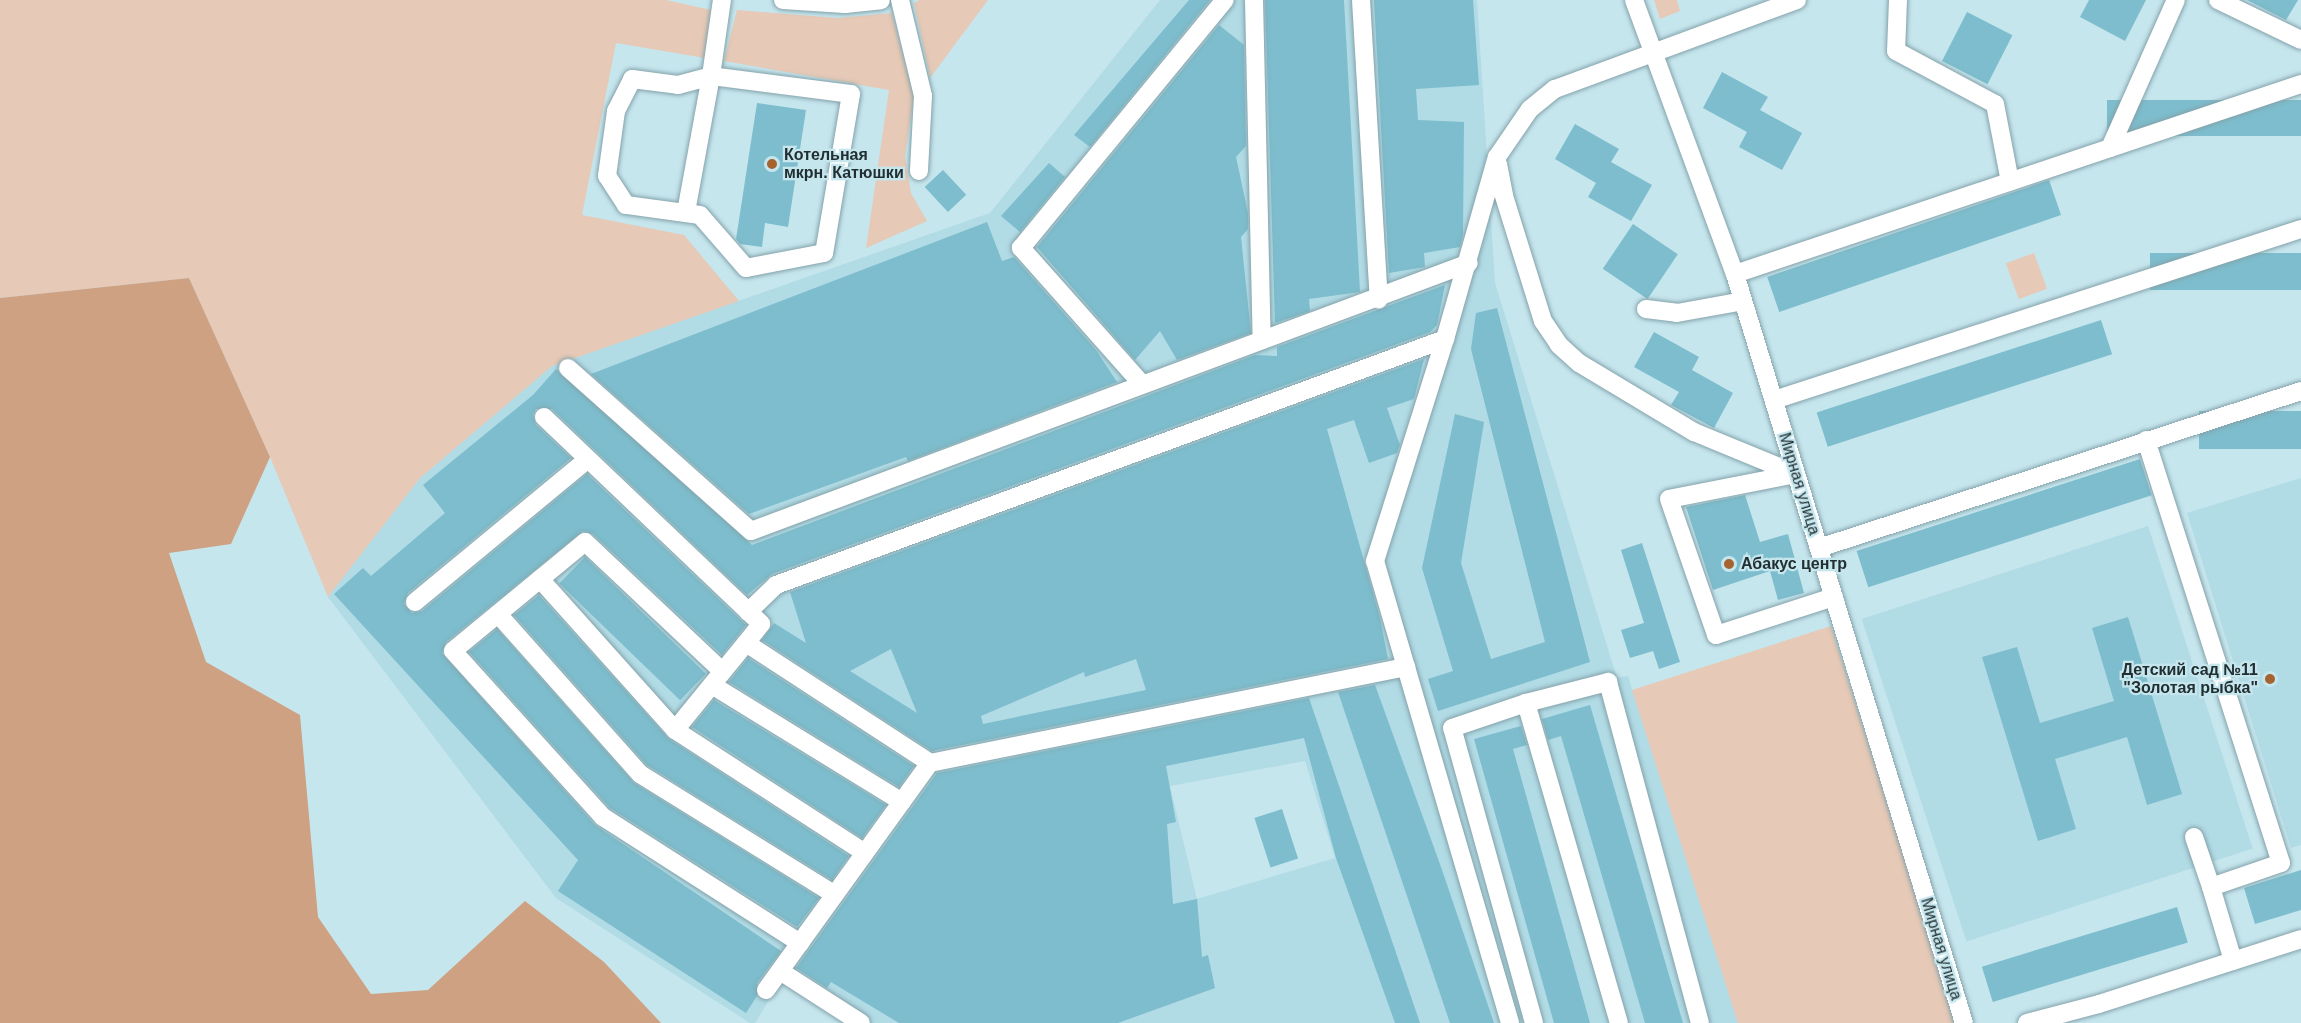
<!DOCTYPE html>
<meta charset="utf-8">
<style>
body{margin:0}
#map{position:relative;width:2301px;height:1023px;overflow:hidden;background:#c6e6ee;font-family:Arial,sans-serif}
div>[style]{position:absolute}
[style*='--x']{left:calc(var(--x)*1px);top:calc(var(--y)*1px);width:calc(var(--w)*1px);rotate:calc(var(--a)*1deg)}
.built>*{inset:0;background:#b1dbe5;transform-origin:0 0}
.green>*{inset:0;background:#e6c9b6;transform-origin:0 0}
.forest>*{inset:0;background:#cea182}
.building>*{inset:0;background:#7dbdcd;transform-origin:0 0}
.roads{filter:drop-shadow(0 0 2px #84a2aa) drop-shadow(0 0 2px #84a2aa)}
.minor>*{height:18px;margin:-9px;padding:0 9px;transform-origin:9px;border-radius:9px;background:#fff}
.dots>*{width:16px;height:16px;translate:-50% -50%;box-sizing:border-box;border:3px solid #c6e6ee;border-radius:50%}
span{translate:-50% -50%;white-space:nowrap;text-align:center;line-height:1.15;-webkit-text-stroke:4.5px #c6e6ee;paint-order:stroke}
.poi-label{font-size:16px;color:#222f32;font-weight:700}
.left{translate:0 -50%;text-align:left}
.right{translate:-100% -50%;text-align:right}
.street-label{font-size:16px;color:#222f32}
</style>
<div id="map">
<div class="built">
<div style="clip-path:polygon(evenodd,1160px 0,1477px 0,1495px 283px,1617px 678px,1628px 676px,1738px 1023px,858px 1023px,782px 979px,755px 1023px,750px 1023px,556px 898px,328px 597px,420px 478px,552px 366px,990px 213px,1160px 0,1305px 761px,1335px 858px,1197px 899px,1170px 786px,1305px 761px)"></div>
<div style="clip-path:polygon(2301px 478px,2301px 845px,2291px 848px,2187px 513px)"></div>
<div style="left:2148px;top:526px;width:339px;height:301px;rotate:72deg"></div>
</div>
<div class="green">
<div style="clip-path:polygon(0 0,666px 0,711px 10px,705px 58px,616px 43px,582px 215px,684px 235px,739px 301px,552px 366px,420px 478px,328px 597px,270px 457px,189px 278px,0 298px)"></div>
<div style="clip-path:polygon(920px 0,988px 0,930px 78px,914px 3px)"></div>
<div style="clip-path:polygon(1654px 0,1677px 0,1680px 11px,1660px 19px)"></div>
<div style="clip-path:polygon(737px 10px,838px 18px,892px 13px,914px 97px,905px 156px,911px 193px,927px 221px,866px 248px,889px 90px,724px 61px)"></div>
<div style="left:2034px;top:253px;width:38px;height:30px;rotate:70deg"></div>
<div style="clip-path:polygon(1831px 626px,1957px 1023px,1738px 1023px,1632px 690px)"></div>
</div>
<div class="forest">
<div style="clip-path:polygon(189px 278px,270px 457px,231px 544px,169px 553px,206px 662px,300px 715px,318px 917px,371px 994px,428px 990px,525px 901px,604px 962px,661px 1023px,0 1023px,0 298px)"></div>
</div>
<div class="building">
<div style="clip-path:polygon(1189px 0,1210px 0,1090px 147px,1074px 135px)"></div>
<div style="clip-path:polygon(1265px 0,1344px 0,1360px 292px,1309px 299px,1310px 311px,1275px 323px)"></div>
<div style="clip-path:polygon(1374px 0,1473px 0,1479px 85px,1416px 89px,1418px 120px,1464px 122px,1463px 234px,1460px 247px,1424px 253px,1425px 267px,1389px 273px)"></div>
<div style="clip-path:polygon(2089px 0,2146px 0,2125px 41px,2080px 17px)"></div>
<div style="clip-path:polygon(2247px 0,2298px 0,2286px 20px)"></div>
<div style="left:1967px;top:12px;width:51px;height:55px;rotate:27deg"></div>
<div style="clip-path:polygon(1219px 25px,1244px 45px,1246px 146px,1236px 157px,1248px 213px,1248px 229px,1241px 237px,1251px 333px,1177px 360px,1160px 331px,1135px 360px,1037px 247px)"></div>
<div style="clip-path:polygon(1722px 72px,1768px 97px,1760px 110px,1802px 133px,1782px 170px,1739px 147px,1747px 132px,1703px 108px)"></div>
<div style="left:2301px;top:100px;width:36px;height:194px;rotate:90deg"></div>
<div style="clip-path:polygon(757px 103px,806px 110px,788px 227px,765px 223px,762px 247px,740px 244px,736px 239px)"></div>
<div style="clip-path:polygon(1575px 124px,1619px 149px,1611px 162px,1652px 185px,1631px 221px,1588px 197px,1596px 183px,1555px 159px)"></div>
<div style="clip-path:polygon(1049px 163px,1065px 177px,1020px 232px,1001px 216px)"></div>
<div style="left:943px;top:170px;width:34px;height:25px;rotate:47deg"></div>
<div style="left:2049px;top:180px;width:37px;height:298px;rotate:71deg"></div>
<div style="clip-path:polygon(987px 222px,1002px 261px,1014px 257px,1096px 350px,1117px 382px,908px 461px,906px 457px,749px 514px,591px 374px)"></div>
<div style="left:1633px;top:224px;width:54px;height:54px;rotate:34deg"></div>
<div style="left:2301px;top:253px;width:37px;height:151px;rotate:90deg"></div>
<div style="clip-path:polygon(1445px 285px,1437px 325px,1430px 332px,772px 574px,747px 595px,552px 409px,536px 409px,533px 415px,536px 425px,571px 458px,408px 593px,404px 604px,412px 613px,422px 611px,587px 474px,746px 625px,722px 655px,593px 534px,583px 531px,446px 642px,442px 653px,595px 825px,781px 951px,757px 983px,757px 996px,746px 1013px,558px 891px,578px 860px,334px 594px,363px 568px,371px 576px,445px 513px,423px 485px,533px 395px,556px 369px,752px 545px,1255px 355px,1277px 356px,1277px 347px)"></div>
<div style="clip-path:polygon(1497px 308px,1590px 662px,1438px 711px,1428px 679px,1453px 671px,1422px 568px,1455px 414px,1484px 422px,1461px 563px,1491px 659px,1545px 642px,1471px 349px,1476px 313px)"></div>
<div style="left:2101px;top:320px;width:36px;height:299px;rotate:72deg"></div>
<div style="clip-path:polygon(1654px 332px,1699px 357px,1692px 370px,1733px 393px,1714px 428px,1671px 405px,1679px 392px,1634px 367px)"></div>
<div style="clip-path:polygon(evenodd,1424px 359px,1414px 399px,1387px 408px,1400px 445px,1397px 453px,1369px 463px,1354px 420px,1327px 429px,1380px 618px,1388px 659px,932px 751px,762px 640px,774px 623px,806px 643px,790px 592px,1424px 359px,891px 649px,917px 713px,850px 671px,891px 649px,1424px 359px,1136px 659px,1146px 690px,983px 724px,981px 716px,1084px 672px,1085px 677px,1136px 659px)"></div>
<div style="left:2301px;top:411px;width:38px;height:102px;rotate:90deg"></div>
<div style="left:2140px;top:459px;width:38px;height:298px;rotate:72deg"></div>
<div style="clip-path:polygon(1745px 495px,1760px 542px,1788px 534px,1804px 593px,1778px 600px,1770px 571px,1713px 590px,1686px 507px)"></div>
<div style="clip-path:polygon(1642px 543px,1680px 662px,1659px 669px,1653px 651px,1630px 658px,1621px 630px,1644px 623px,1621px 550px)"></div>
<div style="left:585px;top:557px;width:168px;height:37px;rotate:44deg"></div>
<div style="clip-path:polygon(539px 595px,669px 739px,849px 856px,832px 880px,647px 765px,514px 615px)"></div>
<div style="clip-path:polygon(2128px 617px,2182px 794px,2147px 805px,2127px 737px,2055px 759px,2076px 829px,2038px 841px,1982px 657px,2017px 647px,2040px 723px,2114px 701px,2092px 628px)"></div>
<div style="clip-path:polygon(497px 629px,634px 783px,819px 898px,797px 927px,610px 808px,469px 652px)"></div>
<div style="clip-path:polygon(748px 658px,914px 766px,899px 787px,729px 682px)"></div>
<div style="clip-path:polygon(1375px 685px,1441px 867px,1494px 1023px,1450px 1023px,1338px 692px)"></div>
<div style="clip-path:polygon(1309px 698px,1420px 1023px,1395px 1023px,1336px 858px,1304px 738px,1166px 766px,1176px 822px,1167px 824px,1173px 904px,1197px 899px,1202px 957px,1208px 955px,1215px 988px,1118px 1023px,899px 1023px,831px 982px,827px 988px,796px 968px,937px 773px)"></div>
<div style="clip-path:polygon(714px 700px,886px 805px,862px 838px,692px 727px)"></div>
<div style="clip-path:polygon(1590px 705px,1683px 1023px,1645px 1023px,1561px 736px,1548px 740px,1542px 719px)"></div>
<div style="clip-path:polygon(1521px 726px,1527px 745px,1513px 749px,1590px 1023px,1554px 1023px,1474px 739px)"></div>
<div style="left:1282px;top:809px;width:52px;height:29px;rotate:72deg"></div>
<div style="clip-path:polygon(2301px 870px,2301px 910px,2255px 924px,2244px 888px)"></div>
<div style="left:2177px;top:907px;width:37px;height:204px;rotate:73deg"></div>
</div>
<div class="roads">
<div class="minor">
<div style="--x:783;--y:0;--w:62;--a:3.7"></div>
<div style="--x:845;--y:4;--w:36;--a:-6"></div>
<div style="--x:900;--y:0;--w:99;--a:76.5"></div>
<div style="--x:923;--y:96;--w:75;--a:93.1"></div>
<div style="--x:1254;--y:0;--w:340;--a:88.7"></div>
<div style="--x:1361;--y:0;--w:300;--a:86.6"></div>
<div style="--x:1634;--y:0;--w:292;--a:69.8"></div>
<div style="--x:1735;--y:274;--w:783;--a:73"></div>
<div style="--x:1898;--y:0;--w:51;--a:92.2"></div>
<div style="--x:1896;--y:51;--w:112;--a:28.2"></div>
<div style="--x:1995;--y:104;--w:79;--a:79.1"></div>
<div style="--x:2218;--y:0;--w:92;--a:25.7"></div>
<div style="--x:2110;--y:148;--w:162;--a:-66"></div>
<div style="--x:1498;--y:164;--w:33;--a:79"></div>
<div style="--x:1504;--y:196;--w:131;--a:72.7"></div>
<div style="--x:1543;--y:321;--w:29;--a:56"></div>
<div style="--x:1559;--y:345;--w:27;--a:42"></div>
<div style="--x:1579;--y:363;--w:134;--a:31"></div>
<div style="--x:1694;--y:432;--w:110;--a:22.4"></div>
<div style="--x:686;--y:212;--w:138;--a:-79.6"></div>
<div style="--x:711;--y:76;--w:141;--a:7.3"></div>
<div style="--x:851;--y:94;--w:161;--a:99.6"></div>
<div style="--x:824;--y:253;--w:79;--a:169.1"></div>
<div style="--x:746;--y:268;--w:70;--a:-131"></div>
<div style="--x:700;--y:215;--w:75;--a:-172.3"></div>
<div style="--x:626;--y:205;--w:35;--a:-123"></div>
<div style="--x:607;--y:176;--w:66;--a:-82.1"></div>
<div style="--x:616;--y:111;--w:36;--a:-63"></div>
<div style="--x:632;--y:79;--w:46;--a:7.4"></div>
<div style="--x:678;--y:85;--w:34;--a:-15"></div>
<div style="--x:711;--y:76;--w:77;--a:-81.8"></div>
<div style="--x:1735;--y:274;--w:597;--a:-18.56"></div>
<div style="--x:1646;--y:309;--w:31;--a:7"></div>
<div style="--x:1677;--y:313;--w:67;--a:-10.3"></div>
<div style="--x:1445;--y:339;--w:233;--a:107.5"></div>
<div style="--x:1375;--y:561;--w:481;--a:73.7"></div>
<div style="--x:568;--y:368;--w:245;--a:41.7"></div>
<div style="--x:751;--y:531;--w:766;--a:-20.47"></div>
<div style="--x:1141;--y:383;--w:181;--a:-131.6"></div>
<div style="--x:1021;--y:248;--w:321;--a:-50.6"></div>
<div style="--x:1774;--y:400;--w:554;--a:-17.98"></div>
<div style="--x:544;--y:417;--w:300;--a:43.6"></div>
<div style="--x:761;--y:624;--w:24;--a:128"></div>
<div style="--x:746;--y:643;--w:220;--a:33.1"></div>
<div style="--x:2146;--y:440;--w:444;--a:72.3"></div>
<div style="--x:2281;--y:863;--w:74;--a:161.1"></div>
<div style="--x:2211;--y:887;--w:77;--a:73.4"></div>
<div style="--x:1796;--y:474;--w:129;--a:168.9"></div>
<div style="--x:1669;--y:499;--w:144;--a:70.9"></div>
<div style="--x:1716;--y:635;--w:124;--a:-17.9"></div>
<div style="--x:1819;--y:548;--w:507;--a:-18.04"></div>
<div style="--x:540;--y:579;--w:203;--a:48.2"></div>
<div style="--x:675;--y:730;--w:226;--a:32.9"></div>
<div style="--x:415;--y:602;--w:224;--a:-39.6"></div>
<div style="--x:748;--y:612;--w:39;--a:-44"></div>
<div style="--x:776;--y:585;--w:713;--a:-20.19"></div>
<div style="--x:1445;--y:339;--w:189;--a:-74.1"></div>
<div style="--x:1497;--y:157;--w:58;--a:-55.5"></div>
<div style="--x:1530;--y:109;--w:32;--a:-39"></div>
<div style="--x:1555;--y:89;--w:258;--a:-20.2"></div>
<div style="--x:498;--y:614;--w:214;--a:48.4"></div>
<div style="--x:640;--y:774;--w:229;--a:31.8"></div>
<div style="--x:722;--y:671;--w:188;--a:-136.7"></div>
<div style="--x:585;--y:542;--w:171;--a:140.5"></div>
<div style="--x:453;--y:651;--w:224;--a:47.9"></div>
<div style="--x:603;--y:817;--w:234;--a:32.6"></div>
<div style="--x:712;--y:685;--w:223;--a:31.6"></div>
<div style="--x:1526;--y:703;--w:85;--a:-14.4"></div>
<div style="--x:1608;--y:682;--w:353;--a:74.9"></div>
<div style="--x:675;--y:730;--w:112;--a:-50.8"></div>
<div style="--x:2194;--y:837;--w:53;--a:71.2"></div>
<div style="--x:780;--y:971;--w:96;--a:32.7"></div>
<div style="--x:766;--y:990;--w:280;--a:-54.2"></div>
<div style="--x:930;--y:763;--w:486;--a:-11.4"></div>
<div style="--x:1534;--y:1023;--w:306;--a:-105.5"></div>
<div style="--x:1452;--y:728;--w:78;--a:-18.7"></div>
<div style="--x:1526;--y:703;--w:333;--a:73.8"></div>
<div style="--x:2027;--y:1023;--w:74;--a:-14.8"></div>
<div style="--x:2099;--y:1004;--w:212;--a:-17.8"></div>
</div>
</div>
<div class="dots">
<div style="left:772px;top:164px;background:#a4632f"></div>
<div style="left:1729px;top:564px;background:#a4632f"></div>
<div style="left:2270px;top:679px;background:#a4632f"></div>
</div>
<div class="poi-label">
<span class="left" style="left:784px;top:164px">Котельная<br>мкрн. Катюшки</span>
<span class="left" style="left:1741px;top:564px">Абакус центр</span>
<span class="right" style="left:2258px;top:679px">Детский сад №11<br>"Золотая рыбка"</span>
</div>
<div class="street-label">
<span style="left:1799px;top:484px;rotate:73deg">Мирная улица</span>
<span style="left:1941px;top:949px;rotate:73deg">Мирная улица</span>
</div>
</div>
